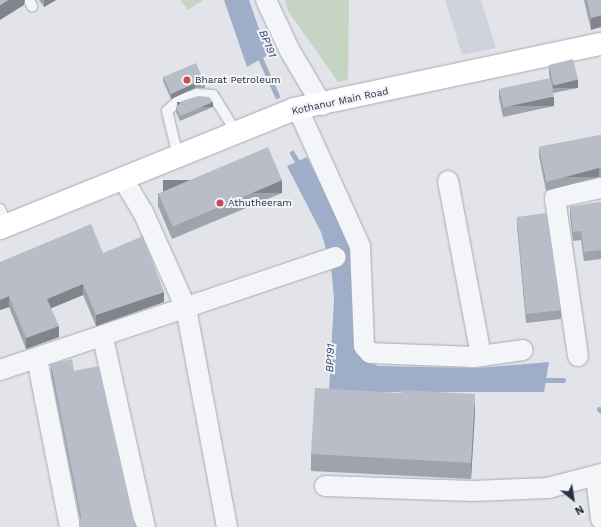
<!DOCTYPE html>
<style>
body{margin:0}
#map{position:relative;width:601px;height:527px;overflow:hidden;background:#e2e4ea;font-family:"Work Sans",sans-serif}
div>[style]{position:absolute}
[style*='--x']{left:calc(var(--x)*1px);top:calc(var(--y)*1px);width:calc(var(--w)*1px);rotate:calc(var(--a)*1deg)}
.built>*{inset:0;background:#d0d3dc}
.green>*{inset:0;background:#c6d4c3}
.water>*{inset:0;background:#9eaec9}
.stream>*{height:5px;margin:-2.5px;padding:0 2.5px;transform-origin:2.5px;border-radius:2.5px;background:#9eaec9}
.roads{filter:drop-shadow(0 0 1px #a7aab4) drop-shadow(0 0 1px #a7aab4)}
.lane>*{height:10px;margin:-5px;padding:0 5px;transform-origin:5px;border-radius:5px;background:#f4f5f8}
.street>*{height:20px;margin:-10px;padding:0 10px;transform-origin:10px;border-radius:10px;background:#f4f5f8}
.secondary>*{height:22px;margin:-11px;padding:0 11px;transform-origin:11px;border-radius:11px;background:#fff}
.wall>*{inset:0;background:#9fa3ab}
.shaded-wall>*{inset:0;background:#82848b;transform-origin:0 0}
.building>*{inset:0;background:#b9bdc7;transform-origin:0 0}
.dots>*{width:11px;height:11px;translate:-50% -50%;box-sizing:border-box;border:2px solid #f1f3f7;border-radius:50%}
span{translate:-50% -50%;white-space:nowrap;text-align:center;line-height:1.15;-webkit-text-stroke:4px #f1f3f7;paint-order:stroke}
.poi-label{font-size:10px;color:#2a3041}
.left{translate:0 -50%;text-align:left}
.street-label{font-size:10px;color:#2a3041}
.water-label{font-size:11px;color:#354b75;font-style:italic}
.north{position:absolute;left:553px;top:479px;width:40px;height:40px;-webkit-text-stroke:3px #f1f3f7;paint-order:stroke;rotate:150deg;font-size:11px;font-weight:700;line-height:16px;text-align:center;color:#2a3041}
.north::after{content:'';display:block;margin:auto;width:14px;height:18px;background:#2a3041;clip-path:polygon(50% 0,100% 100%,50% 72%,0 100%)}
</style>
<div id="map">
<div class="built">
<div style="clip-path:polygon(445px 0,481px 0,496px 48px,462px 55px)"></div>
</div>
<div class="green">
<div style="clip-path:polygon(180px 0,203px 0,188px 10px)"></div>
<div style="clip-path:polygon(285px 0,349px 0,348px 80px,338px 82px,288px 11px)"></div>
</div>
<div class="water">
<div style="clip-path:polygon(224px 0,249px 0,268px 55px,247px 67px)"></div>
<div style="clip-path:polygon(307px 157px,350px 243px,357px 355px,378px 366px,478px 368px,549px 362px,544px 392px,329px 392px,334px 299px,331px 266px,321px 232px,287px 166px)"></div>
</div>
<div class="stream">
<div style="--x:258;--y:53;--w:47;--a:66.2"></div>
<div style="--x:292;--y:153;--w:15;--a:58"></div>
<div style="--x:540;--y:380;--w:23;--a:0"></div>
<div style="--x:599;--y:409;--w:3;--a:45"></div>
</div>
<div class="roads">
<div class="lane">
<div style="--x:29;--y:0;--w:7;--a:63"></div>
<div style="--x:178;--y:156;--w:46;--a:-103.7"></div>
<div style="--x:167;--y:111;--w:16;--a:-43"></div>
<div style="--x:179;--y:100;--w:19;--a:-18"></div>
<div style="--x:197;--y:94;--w:16;--a:4"></div>
<div style="--x:213;--y:95;--w:44;--a:58.1"></div>
<div style="--x:0;--y:209;--w:17;--a:66"></div>
</div>
<div class="street">
<div style="--x:266;--y:0;--w:56;--a:64.8"></div>
<div style="--x:290;--y:51;--w:63;--a:59.3"></div>
<div style="--x:298;--y:109;--w:150;--a:65.7"></div>
<div style="--x:360;--y:246;--w:100;--a:87.7"></div>
<div style="--x:364;--y:346;--w:9;--a:49"></div>
<div style="--x:370;--y:353;--w:104;--a:2.2"></div>
<div style="--x:474;--y:357;--w:49;--a:-8.1"></div>
<div style="--x:123;--y:179;--w:39;--a:59"></div>
<div style="--x:143;--y:212;--w:105;--a:65.9"></div>
<div style="--x:186;--y:308;--w:223;--a:79.4"></div>
<div style="--x:448;--y:181;--w:178;--a:79.3"></div>
<div style="--x:103;--y:338;--w:194;--a:77.5"></div>
<div style="--x:578;--y:356;--w:160;--a:-98.3"></div>
<div style="--x:555;--y:198;--w:47;--a:-12.3"></div>
<div style="--x:37;--y:359;--w:171;--a:78.9"></div>
<div style="--x:0;--y:370;--w:354;--a:-18.6"></div>
<div style="--x:596;--y:477;--w:42;--a:83.2"></div>
<div style="--x:325;--y:486;--w:148;--a:1.9"></div>
<div style="--x:473;--y:491;--w:75;--a:-2.3"></div>
<div style="--x:548;--y:488;--w:55;--a:-14.8"></div>
</div>
<div class="secondary">
<div style="--x:0;--y:228;--w:317;--a:-22"></div>
<div style="--x:294;--y:109;--w:314;--a:-12"></div>
</div>
</div>
<div class="wall">
<div style="clip-path:polygon(39px 0,56px 0,44px 7px)"></div>
<div style="clip-path:polygon(584px 0,601px 0,591px 30px)"></div>
<div style="clip-path:polygon(549px 65px,578px 88px,553px 93px,549px 74px)"></div>
<div style="clip-path:polygon(163px 77px,205px 83px,205px 88px,195px 88px,171px 99px,163px 81px)"></div>
<div style="clip-path:polygon(499px 89px,554px 106px,503px 117px,499px 98px)"></div>
<div style="clip-path:polygon(176px 107px,213px 107px,180px 121px,176px 112px)"></div>
<div style="clip-path:polygon(601px 135px,601px 177px,599px 177px,546px 191px,539px 156px,539px 147px)"></div>
<div style="clip-path:polygon(158px 193px,282px 193px,172px 239px,158px 206px)"></div>
<div style="clip-path:polygon(601px 202px,601px 259px,584px 261px,581px 240px,573px 241px,570px 216px,570px 207px)"></div>
<div style="clip-path:polygon(517px 217px,561px 310px,561px 319px,526px 323px,517px 226px)"></div>
<div style="clip-path:polygon(103px 253px,164px 302px,96px 326px,83px 295px,51px 308px,59px 337px,26px 349px,9px 307px,0 310px,0 262px)"></div>
<div style="clip-path:polygon(51px 364px,74px 371px,134px 520px,137px 527px,79px 527px,80px 519px,51px 373px)"></div>
<div style="clip-path:polygon(401px 393px,475px 411px,471px 479px,311px 471px,311px 454px)"></div>
</div>
<div class="shaded-wall">
<div style="clip-path:polygon(8px 0,25px 0,24px 5px,0 20px,0 5px)"></div>
<div style="clip-path:polygon(44px 0,56px 0,44px 7px)"></div>
<div style="clip-path:polygon(601px 15px,601px 27px,591px 30px,591px 18px)"></div>
<div style="left:578px;top:79px;width:9px;height:25px;rotate:90deg"></div>
<div style="clip-path:polygon(195px 83px,195px 88px,171px 99px,171px 94px)"></div>
<div style="left:554px;top:97px;width:9px;height:52px;rotate:90deg"></div>
<div style="left:213px;top:102px;width:5px;height:36px;rotate:90deg"></div>
<div style="left:599px;top:168px;width:9px;height:55px;rotate:90deg"></div>
<div style="left:282px;top:180px;width:13px;height:119px;rotate:90deg"></div>
<div style="clip-path:polygon(83px 284px,83px 295px,47px 310px,47px 299px)"></div>
<div style="clip-path:polygon(164px 292px,164px 302px,96px 326px,96px 315px)"></div>
<div style="clip-path:polygon(9px 296px,9px 307px,0 310px,0 300px)"></div>
<div style="clip-path:polygon(59px 326px,59px 337px,26px 349px,26px 338px)"></div>
<div style="clip-path:polygon(475px 394px,475px 411px,471px 479px,471px 463px)"></div>
</div>
<div class="building">
<div style="clip-path:polygon(0 0,8px 0,0 5px)"></div>
<div style="clip-path:polygon(587px 0,601px 0,601px 15px,591px 18px)"></div>
<div style="left:573px;top:59px;width:21px;height:25px;rotate:76deg"></div>
<div style="clip-path:polygon(196px 63px,205px 83px,195px 83px,171px 94px,163px 77px)"></div>
<div style="left:550px;top:78px;width:19px;height:52px;rotate:78deg"></div>
<div style="clip-path:polygon(198px 96px,209px 97px,213px 102px,180px 116px,176px 107px,182px 101px)"></div>
<div style="clip-path:polygon(601px 135px,601px 168px,599px 168px,546px 182px,539px 147px)"></div>
<div style="left:268px;top:147px;width:36px;height:119px;rotate:67deg"></div>
<div style="clip-path:polygon(601px 202px,601px 250px,584px 252px,581px 231px,573px 232px,570px 207px)"></div>
<div style="clip-path:polygon(547px 213px,561px 310px,526px 314px,517px 217px)"></div>
<div style="clip-path:polygon(91px 224px,103px 253px,143px 236px,164px 292px,96px 315px,83px 284px,47px 299px,59px 326px,26px 338px,9px 296px,0 300px,0 262px)"></div>
<div style="clip-path:polygon(72px 359px,74px 371px,99px 366px,134px 520px,137px 527px,79px 527px,79px 525px,81px 516px,51px 364px)"></div>
<div style="clip-path:polygon(315px 388px,401px 393px,401px 390px,475px 394px,471px 463px,311px 454px)"></div>
</div>
<div class="dots">
<div style="left:187px;top:80px;background:#cb4a51"></div>
<div style="left:220px;top:203px;background:#cb4a51"></div>
</div>
<div class="poi-label">
<span class="left" style="left:195px;top:80px">Bharat Petroleum</span>
<span class="left" style="left:228px;top:203px">Athutheeram</span>
</div>
<div class="street-label">
<span style="left:340px;top:101px;rotate:-12deg">Kothanur Main Road</span>
</div>
<div class="water-label">
<span style="left:267px;top:44px;rotate:68deg">BP191</span>
<span style="left:331px;top:358px;rotate:-87deg">BP191</span>
</div>
<div class="north">N</div>
</div>
